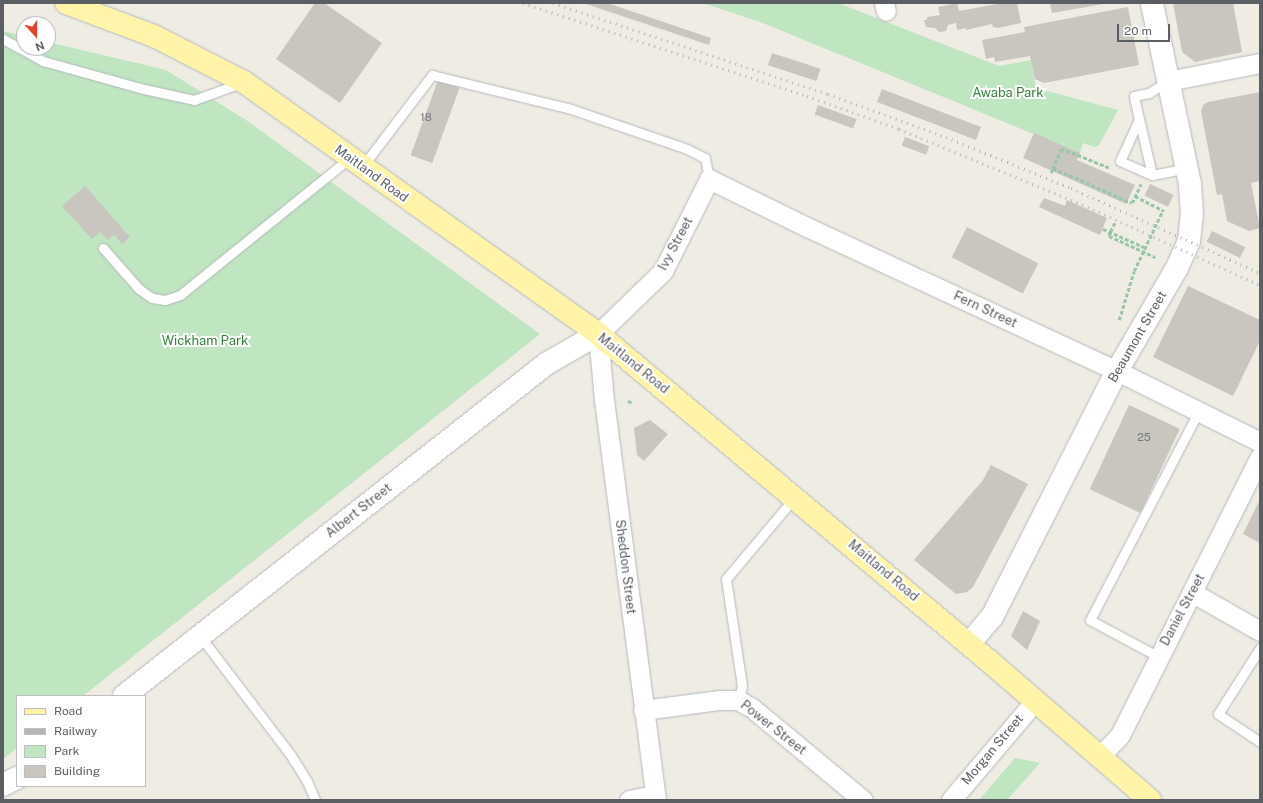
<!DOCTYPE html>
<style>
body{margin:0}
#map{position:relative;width:1263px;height:803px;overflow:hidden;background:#eeece3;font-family:"Public Sans",sans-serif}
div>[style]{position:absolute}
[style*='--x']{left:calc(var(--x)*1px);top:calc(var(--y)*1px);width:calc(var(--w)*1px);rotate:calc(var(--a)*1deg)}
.green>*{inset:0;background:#bfe6c0}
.building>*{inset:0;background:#c9c6c0;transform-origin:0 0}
.path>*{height:2.5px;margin-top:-1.25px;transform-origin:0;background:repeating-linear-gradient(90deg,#98c7a7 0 4px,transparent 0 6px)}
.roads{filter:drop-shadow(0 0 1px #b6b9bd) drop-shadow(0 0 1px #b6b9bd)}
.lane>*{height:9px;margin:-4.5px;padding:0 4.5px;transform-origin:4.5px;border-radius:4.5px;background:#fff}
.street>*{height:19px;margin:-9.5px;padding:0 9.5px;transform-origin:9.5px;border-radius:9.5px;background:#fff}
.secondary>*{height:22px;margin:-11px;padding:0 11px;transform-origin:11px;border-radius:11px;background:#fff}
.primary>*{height:22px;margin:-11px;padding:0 11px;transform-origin:11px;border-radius:11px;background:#fff4a7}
.rail>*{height:3px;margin-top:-1.5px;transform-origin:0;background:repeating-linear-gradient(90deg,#b4b5b5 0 1px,transparent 0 6px)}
.path-bridge>*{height:2.5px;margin-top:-1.25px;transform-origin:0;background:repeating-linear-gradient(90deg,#98c7a7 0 4px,transparent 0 6px)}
span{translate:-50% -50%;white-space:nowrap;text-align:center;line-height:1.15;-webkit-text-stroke:4px #fff;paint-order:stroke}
.number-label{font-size:11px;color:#76797b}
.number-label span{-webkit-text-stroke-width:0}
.park-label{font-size:13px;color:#33833a}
.street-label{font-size:13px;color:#5b5f64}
.frame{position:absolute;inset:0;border:4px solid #5b5f64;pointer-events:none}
.legend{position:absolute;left:16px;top:695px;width:130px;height:92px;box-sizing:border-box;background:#fff;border:1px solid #bdbfc1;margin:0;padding:5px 7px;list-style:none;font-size:12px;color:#5b5f64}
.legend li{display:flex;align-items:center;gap:8px;height:20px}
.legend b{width:20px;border:1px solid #bdbfc1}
.north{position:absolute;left:16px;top:16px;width:40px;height:40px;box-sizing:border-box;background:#fff;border:1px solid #bdbfc1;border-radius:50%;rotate:159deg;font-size:11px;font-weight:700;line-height:16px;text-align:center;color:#5b5f64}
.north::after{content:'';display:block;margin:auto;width:14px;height:18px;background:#eb412c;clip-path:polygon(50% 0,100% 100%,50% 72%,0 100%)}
.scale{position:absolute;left:1117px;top:24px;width:53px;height:18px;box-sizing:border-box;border:2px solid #5b5f64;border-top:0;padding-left:5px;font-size:12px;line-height:14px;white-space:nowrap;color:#5b5f64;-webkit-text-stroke:3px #fff;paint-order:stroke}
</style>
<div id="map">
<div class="green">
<div style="clip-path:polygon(703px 3px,838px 3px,999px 66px,1031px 60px,1036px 88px,1118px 110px,1099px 145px,1095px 147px,1083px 143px,1080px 153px,760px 22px)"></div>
<div style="clip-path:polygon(3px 31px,24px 36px,24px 48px,48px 48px,48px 42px,166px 70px,246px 120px,540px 334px,83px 696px,17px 696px,17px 748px,3px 759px)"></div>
<div style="clip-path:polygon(1015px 758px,1040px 763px,1007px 800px,979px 800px)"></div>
</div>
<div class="building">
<div style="clip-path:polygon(315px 3px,324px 3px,382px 43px,340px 103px,276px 59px)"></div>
<div style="clip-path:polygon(583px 3px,607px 3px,711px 38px,709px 45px)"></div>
<div style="clip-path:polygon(957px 3px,959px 11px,1003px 3px,1017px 3px,1021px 23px,998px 28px,993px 27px,992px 24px,966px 30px,966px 28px,957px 30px,956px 23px,948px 25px,946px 31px,939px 32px,935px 28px,926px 27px,924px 20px,927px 20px,927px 17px,940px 15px,938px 7px)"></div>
<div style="clip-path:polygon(1050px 3px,1103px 3px,1103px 4px,1052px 13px)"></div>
<div style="clip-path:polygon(1173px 3px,1233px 3px,1242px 52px,1195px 62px,1182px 52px)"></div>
<div style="clip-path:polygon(1128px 7px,1139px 65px,1044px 83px,1035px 79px,1030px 56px,995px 62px,994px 57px,986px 59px,982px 40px,1025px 32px,1024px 27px)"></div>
<div style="left:772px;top:53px;width:51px;height:13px;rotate:18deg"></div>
<div style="left:438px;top:80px;width:23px;height:80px;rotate:20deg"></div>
<div style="left:882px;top:89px;width:106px;height:14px;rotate:21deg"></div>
<div style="clip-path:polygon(1260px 92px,1260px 181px,1251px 183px,1260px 228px,1249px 231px,1227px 221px,1222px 194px,1217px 195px,1201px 111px,1203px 105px,1208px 102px)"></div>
<div style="left:818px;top:105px;width:41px;height:10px;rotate:20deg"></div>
<div style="clip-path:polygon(1034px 133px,1080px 153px,1077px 160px,1135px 185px,1126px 204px,1023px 158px)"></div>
<div style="left:905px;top:137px;width:26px;height:9px;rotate:21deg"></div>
<div style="left:1150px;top:184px;width:26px;height:13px;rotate:25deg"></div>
<div style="clip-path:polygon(85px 186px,130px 237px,122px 244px,114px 235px,108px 240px,100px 232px,92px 239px,62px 206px)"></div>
<div style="clip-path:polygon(1044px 198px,1065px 206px,1067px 200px,1107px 218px,1100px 235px,1039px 207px)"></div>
<div style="left:967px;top:227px;width:80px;height:34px;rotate:27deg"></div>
<div style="left:1212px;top:231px;width:37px;height:12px;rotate:26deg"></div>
<div style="clip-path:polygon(1188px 286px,1260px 320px,1260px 341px,1233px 396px,1153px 357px)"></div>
<div style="left:1129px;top:405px;width:56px;height:93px;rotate:25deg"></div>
<div style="clip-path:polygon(650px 420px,668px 434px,644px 461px,637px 455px,634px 428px)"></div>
<div style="clip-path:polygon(991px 465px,1028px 484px,973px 587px,967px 592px,956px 594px,914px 560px,983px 480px)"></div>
<div style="clip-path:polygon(1260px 499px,1260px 543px,1243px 534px)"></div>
<div style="clip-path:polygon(1023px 611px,1040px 621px,1027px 650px,1011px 636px)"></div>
</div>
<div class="path">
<div style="--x:1109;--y:168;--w:51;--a:-158"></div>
<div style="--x:1062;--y:149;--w:21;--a:115"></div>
<div style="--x:1053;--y:168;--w:86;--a:23.9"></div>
<div style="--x:1132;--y:203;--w:21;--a:-65"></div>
<div style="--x:1051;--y:173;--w:5;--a:-68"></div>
<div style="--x:1135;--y:196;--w:31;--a:27"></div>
<div style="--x:1115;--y:223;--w:14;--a:115"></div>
<div style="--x:1109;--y:236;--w:51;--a:24.5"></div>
<div style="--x:1103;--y:229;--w:45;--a:23.7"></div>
<div style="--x:1119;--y:320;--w:51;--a:-73"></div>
<div style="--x:628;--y:401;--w:5;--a:22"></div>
</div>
<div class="roads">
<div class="lane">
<div style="--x:3;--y:39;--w:46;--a:28.8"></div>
<div style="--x:43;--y:61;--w:105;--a:15.5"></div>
<div style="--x:144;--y:89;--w:51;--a:12.4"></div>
<div style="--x:194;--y:100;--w:50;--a:-19.9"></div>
<div style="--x:1168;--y:81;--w:22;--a:148"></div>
<div style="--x:1149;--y:93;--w:15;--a:169"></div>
<div style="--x:1134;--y:96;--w:24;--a:78"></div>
<div style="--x:1139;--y:119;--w:46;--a:114.3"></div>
<div style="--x:1120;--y:161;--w:35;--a:24"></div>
<div style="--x:1152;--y:175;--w:37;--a:-11"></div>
<div style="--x:1139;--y:119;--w:57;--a:76.9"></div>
<div style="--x:362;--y:167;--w:116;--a:-52.7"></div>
<div style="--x:432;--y:75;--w:143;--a:13.7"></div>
<div style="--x:571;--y:109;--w:123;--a:19"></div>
<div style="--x:687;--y:149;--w:20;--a:27"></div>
<div style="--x:705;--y:158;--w:21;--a:79"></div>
<div style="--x:103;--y:248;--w:55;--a:48.7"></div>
<div style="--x:139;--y:289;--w:16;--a:35"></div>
<div style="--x:152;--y:298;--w:13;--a:9"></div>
<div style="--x:165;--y:300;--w:16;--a:-18"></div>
<div style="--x:180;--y:295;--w:218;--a:-38.9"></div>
<div style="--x:200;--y:636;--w:148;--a:52.7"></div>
<div style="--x:290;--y:754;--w:32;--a:58"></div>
<div style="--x:307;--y:781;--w:21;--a:67"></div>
<div style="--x:1260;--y:648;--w:78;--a:122.5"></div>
<div style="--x:1218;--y:714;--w:50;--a:33.7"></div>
<div style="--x:1159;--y:657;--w:78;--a:-151.8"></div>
<div style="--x:1090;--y:620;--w:236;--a:-62.5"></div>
<div style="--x:738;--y:700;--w:15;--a:-74"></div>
<div style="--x:742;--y:686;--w:108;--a:-98.5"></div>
<div style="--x:726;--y:579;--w:106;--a:-50"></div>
</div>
<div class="street">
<div style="--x:884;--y:3;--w:8;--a:76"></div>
<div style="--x:1168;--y:81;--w:94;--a:-11.1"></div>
<div style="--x:1193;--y:593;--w:77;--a:29.6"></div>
<div style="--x:643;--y:710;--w:78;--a:-7.4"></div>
<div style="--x:720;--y:700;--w:18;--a:0"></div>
<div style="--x:738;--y:700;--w:16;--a:30"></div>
<div style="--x:752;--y:708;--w:144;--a:39.7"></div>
<div style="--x:1099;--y:757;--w:30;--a:-46"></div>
<div style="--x:1120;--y:735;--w:311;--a:-63.3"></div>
<div style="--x:629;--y:800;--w:26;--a:-11"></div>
<div style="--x:656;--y:800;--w:403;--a:-97.4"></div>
<div style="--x:604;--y:400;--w:66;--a:-95.2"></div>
<div style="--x:598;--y:334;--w:91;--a:-44.1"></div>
<div style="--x:663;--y:271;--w:103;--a:-63.4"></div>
<div style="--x:709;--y:179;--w:109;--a:26.1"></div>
<div style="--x:807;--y:227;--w:342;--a:24.9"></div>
<div style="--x:1117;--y:371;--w:160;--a:26.4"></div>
<div style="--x:951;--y:800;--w:130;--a:-49.7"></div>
</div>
<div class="secondary">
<div style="--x:969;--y:644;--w:35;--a:-50"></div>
<div style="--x:992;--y:617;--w:276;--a:-63.1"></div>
<div style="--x:1117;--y:371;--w:119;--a:-59.8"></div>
<div style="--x:1177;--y:268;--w:30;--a:-66"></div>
<div style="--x:1189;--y:241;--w:27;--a:-84"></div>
<div style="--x:1192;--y:214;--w:30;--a:-94"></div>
<div style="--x:1190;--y:184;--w:185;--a:-101.9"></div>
<div style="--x:124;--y:696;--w:537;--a:-38.19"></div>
<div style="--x:546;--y:364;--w:60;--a:-30"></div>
<div style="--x:3;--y:785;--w:16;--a:-27"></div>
</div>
<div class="primary">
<div style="--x:66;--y:3;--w:94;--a:20.6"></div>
<div style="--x:154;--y:36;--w:101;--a:27.1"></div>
<div style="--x:244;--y:82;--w:435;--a:35.4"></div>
<div style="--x:598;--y:334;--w:510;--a:39.91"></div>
<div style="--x:989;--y:661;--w:213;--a:40.8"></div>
</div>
</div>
<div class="rail">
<div style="--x:523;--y:3;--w:299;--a:18.1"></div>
<div style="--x:807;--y:96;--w:98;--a:19.7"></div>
<div style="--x:899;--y:129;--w:204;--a:22.4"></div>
<div style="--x:1088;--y:207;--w:189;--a:24.4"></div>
<div style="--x:553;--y:3;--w:290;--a:18.3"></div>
<div style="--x:828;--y:94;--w:126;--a:20"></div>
<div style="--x:946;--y:137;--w:135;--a:22.2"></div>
<div style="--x:1071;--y:188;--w:207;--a:24.2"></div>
</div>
<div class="path-bridge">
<div style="--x:1134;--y:271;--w:68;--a:-64.6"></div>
</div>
<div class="number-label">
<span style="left:426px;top:117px">18</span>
<span style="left:1144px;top:437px">25</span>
</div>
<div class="park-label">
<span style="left:1008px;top:93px">Awaba Park</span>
<span style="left:205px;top:341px">Wickham Park</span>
</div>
<div class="street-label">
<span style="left:371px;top:174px;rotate:36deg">Maitland Road</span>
<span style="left:676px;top:244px;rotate:-62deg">Ivy Street</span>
<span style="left:985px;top:310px;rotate:25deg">Fern Street</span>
<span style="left:1138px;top:337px;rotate:-60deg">Beaumont Street</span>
<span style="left:633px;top:364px;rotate:39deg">Maitland Road</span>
<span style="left:359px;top:511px;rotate:-38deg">Albert Street</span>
<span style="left:625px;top:567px;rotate:83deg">Sheddon Street</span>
<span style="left:883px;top:571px;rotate:40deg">Maitland Road</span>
<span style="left:1183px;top:610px;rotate:-62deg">Daniel Street</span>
<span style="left:773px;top:728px;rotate:38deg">Power Street</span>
<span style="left:993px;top:750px;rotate:-50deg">Morgan Street</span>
</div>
<div class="frame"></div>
<ul class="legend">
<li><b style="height:5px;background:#fff4a7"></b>Road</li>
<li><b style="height:5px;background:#b4b5b5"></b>Railway</li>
<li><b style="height:11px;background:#bfe6c0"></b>Park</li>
<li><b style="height:11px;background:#c9c6c0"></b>Building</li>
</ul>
<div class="north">N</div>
<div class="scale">20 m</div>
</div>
